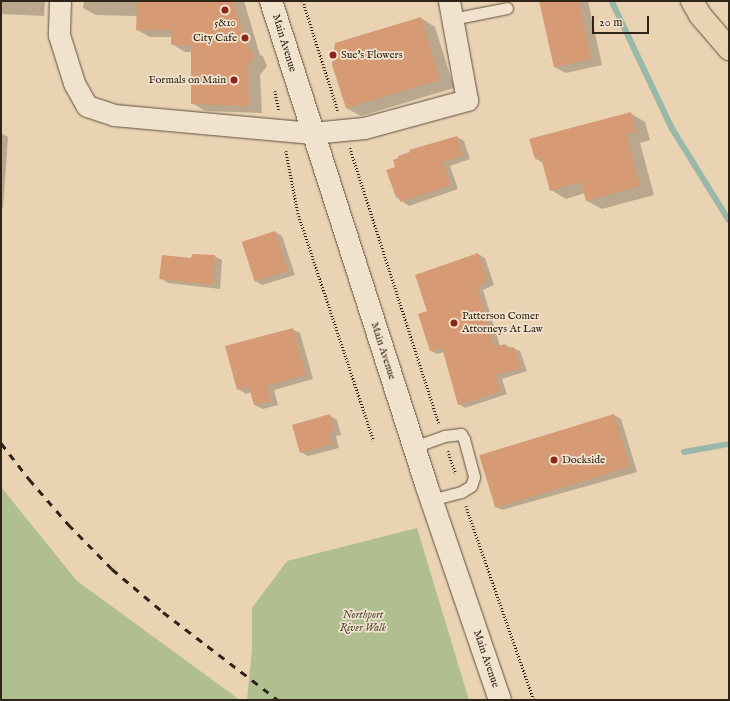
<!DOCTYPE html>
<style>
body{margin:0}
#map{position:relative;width:730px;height:701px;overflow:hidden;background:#e9d3b2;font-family:"IM FELL English",serif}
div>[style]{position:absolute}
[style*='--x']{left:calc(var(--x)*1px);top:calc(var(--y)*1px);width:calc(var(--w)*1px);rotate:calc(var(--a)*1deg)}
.green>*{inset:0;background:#b0be90}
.shadow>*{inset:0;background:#0003}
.stream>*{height:5.5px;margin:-2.75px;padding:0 2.75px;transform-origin:2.75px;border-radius:2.75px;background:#98b8a9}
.building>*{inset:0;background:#d69b75;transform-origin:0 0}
.path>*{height:2.5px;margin-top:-1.25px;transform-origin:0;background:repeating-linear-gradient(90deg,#302419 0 1px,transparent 0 3px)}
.roads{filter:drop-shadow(0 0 1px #5e503f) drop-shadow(0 0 1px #5e503f)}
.lane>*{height:11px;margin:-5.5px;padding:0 5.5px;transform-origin:5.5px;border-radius:5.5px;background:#f1e2cd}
.street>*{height:21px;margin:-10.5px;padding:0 10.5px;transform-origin:10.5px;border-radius:10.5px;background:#f1e2cd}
.secondary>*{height:22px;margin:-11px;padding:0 11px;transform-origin:11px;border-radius:11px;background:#f1e2cd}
.highway>*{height:22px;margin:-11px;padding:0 11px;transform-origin:11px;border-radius:11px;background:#e9d3b2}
.rail>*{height:3px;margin-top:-1.5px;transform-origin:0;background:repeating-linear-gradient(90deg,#302419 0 7px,transparent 0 14px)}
.dots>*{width:11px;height:11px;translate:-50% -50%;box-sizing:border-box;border:2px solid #f1e2cd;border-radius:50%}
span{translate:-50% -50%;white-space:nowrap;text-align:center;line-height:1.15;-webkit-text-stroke:3.5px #f1e2cd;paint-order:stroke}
.poi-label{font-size:11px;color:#302419}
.right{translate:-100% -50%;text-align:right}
.left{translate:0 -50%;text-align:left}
.street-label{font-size:11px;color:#302419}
.park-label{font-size:11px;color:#504a37;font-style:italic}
.frame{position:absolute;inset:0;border:2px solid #302419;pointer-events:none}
.scale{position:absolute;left:592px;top:16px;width:57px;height:18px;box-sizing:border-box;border:2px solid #302419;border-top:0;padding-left:5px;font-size:12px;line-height:14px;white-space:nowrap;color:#302419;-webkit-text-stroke:3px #f1e2cd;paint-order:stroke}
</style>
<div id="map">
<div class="green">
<div style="clip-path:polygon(1px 487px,77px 581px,240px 700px,1px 700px)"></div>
<div style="clip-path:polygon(417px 528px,469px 700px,247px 700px,252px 650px,252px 608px,287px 561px)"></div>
</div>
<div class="shadow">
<div style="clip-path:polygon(1px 1px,45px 1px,44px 16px,1px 14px)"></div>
<div style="clip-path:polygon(84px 1px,244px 1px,260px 55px,263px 56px,267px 66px,260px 75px,262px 113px,205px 111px,192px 103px,192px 52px,185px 52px,172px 44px,172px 37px,150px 37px,137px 30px,137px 16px,96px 15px,83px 8px)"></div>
<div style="clip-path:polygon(540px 1px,588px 1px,602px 65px,566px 73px,554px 67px)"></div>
<div style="clip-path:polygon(421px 18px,435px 27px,454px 88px,361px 116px,346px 108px)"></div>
<div style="clip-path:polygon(630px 113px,645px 122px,650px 140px,640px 143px,654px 195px,602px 209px,587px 201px,585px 193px,566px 199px,551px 190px,543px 163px,536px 159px)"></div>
<div style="clip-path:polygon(1px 133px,8px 137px,3px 208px,1px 208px)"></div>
<div style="clip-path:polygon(457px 137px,464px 141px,470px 159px,450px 166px,458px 189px,409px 206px,396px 197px,396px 168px)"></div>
<div style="clip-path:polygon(275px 232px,282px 236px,295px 275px,262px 285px,254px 280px)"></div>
<div style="clip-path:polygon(478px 254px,485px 258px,494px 285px,483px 290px,500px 346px,505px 345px,520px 351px,527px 371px,502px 379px,507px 394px,465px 408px,459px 404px,444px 352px,437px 354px,431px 351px,428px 312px,416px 276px)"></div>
<div style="clip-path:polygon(214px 256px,222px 260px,220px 289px,168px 283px,160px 278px,192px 259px)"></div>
<div style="clip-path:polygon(292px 329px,300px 333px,313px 379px,274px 390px,278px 405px,263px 409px,255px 405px,251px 392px,246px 394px,238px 389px)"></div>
<div style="clip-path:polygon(329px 415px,337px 420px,341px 435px,336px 436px,339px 448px,308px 456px,301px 452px)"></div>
<div style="clip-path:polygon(614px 415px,621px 419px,637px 472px,502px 510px,494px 506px)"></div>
</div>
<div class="stream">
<div style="--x:612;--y:1;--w:140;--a:64.7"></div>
<div style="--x:672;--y:128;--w:108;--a:58.2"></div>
<div style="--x:684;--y:452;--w:46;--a:-10.1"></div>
</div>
<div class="building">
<div style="clip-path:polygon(137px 1px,233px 1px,248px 48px,250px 48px,254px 58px,248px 67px,249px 106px,191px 104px,191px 45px,171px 45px,171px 30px,136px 30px)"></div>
<div style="clip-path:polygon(539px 1px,579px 1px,591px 59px,554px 67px)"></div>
<div style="clip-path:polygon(421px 17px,440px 80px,346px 108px,332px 65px,335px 43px)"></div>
<div style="clip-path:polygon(631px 112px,636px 132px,626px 134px,640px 186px,586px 201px,581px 182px,550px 191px,541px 158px,535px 159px,529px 139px)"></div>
<div style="clip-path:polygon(457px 136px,463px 155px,443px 162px,451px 185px,400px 202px,399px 196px,396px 197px,386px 170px,395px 167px,393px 160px,398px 158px,398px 156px,410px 152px,409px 150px)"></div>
<div style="left:275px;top:231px;width:42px;height:35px;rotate:72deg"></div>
<div style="clip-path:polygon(478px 253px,488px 281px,477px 287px,495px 347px,505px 344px,507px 349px,514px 347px,521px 368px,496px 375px,501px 391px,458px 405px,442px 348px,430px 351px,418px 314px,427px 311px,415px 275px)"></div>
<div style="clip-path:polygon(192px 254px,215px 255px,213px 285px,159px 279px,162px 255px,191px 258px)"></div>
<div style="clip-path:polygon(293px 328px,306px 375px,266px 386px,271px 401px,254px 405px,249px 387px,237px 390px,225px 346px)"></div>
<div style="clip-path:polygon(330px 414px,334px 431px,329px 432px,332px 444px,300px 453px,292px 425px)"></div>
<div style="left:614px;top:414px;width:55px;height:141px;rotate:73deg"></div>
</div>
<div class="path">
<div style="--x:303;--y:1;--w:115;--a:72.3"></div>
<div style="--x:275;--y:91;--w:19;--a:78"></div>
<div style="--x:350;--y:148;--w:289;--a:72.1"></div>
<div style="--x:286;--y:151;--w:63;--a:79"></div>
<div style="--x:298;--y:213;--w:240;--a:71.6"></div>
<div style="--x:448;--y:451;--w:24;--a:71"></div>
<div style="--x:466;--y:506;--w:206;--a:70.7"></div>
</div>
<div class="roads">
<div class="lane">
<div style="--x:452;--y:19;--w:56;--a:-11.3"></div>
<div style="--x:414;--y:447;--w:32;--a:-20"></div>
<div style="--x:444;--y:436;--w:17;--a:-7"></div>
<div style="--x:461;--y:434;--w:6;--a:59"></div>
<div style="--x:464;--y:439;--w:39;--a:75"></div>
<div style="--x:474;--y:477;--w:9;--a:108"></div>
<div style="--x:471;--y:486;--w:12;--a:149"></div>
<div style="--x:461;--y:492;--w:31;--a:165"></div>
</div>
<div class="street">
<div style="--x:60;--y:1;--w:34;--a:92"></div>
<div style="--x:59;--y:35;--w:50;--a:72.6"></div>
<div style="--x:74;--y:83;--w:26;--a:61"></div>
<div style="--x:87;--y:106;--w:28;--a:18"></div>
<div style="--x:114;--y:115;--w:199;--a:5.2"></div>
<div style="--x:312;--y:133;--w:52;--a:-5.5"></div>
<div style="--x:364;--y:128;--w:107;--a:-15.2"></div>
<div style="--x:467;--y:100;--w:101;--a:-100.3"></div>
</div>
<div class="secondary">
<div style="--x:271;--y:1;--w:510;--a:72.2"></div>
<div style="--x:427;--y:487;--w:225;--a:71.1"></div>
</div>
<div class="highway">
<div style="--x:692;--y:1;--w:16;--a:60"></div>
<div style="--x:700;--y:15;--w:45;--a:49.5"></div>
</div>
</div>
<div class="rail">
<div style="--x:1;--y:443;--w:46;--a:52.1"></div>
<div style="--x:29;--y:479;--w:60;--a:49.1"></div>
<div style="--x:68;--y:524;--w:63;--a:45.6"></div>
<div style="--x:112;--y:569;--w:67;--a:40.1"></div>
<div style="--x:163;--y:612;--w:145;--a:37.4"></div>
</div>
<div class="dots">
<div style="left:225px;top:10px;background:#8f2418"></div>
<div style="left:245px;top:38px;background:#8f2418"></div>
<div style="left:333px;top:55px;background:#8f2418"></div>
<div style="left:234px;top:80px;background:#8f2418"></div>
<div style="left:454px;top:323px;background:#8f2418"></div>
<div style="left:554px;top:460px;background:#8f2418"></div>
</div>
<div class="poi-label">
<span style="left:225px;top:23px">5&amp;10</span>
<span class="right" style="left:237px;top:38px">City Cafe</span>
<span class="left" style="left:341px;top:55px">Sue's Flowers</span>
<span class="right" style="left:226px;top:80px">Formals on Main</span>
<span class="left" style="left:462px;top:323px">Patterson Comer<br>Attorneys At Law</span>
<span class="left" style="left:562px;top:460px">Dockside</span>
</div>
<div class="street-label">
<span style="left:284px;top:43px;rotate:73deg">Main Avenue</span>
<span style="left:383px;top:351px;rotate:72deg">Main Avenue</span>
<span style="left:486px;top:659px;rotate:71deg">Main Avenue</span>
</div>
<div class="park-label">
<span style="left:363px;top:622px">Northport<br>River Walk</span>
</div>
<div class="frame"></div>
<div class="scale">20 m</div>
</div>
